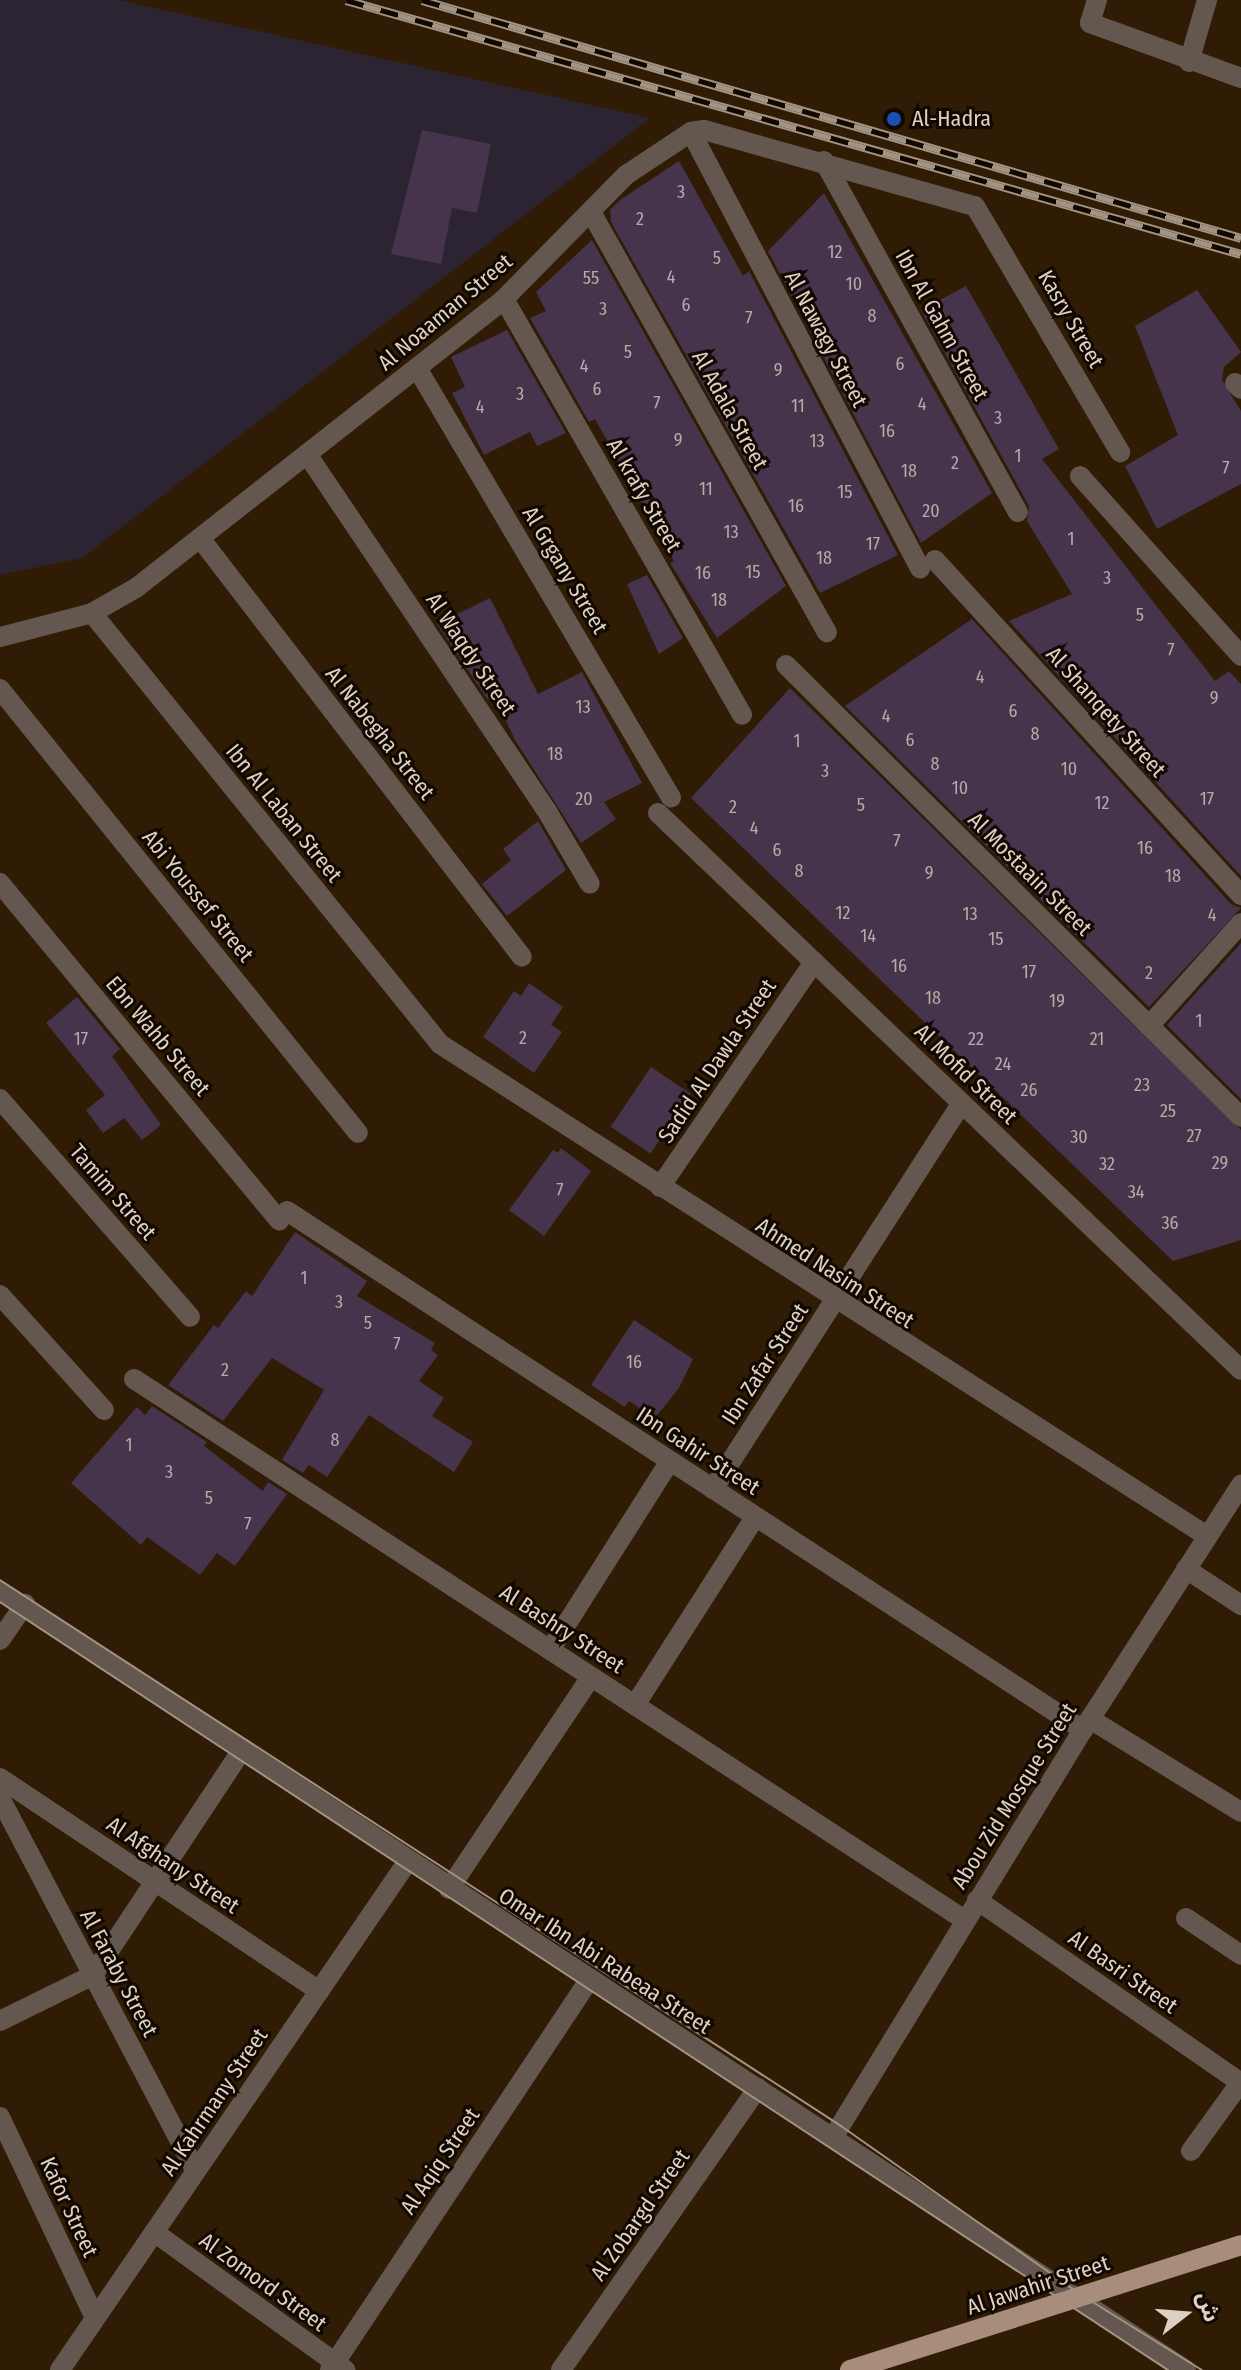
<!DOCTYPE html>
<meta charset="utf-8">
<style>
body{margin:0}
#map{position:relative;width:1241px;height:2370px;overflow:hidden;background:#301b04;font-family:"Fira Sans Condensed","Noto Sans Arabic",sans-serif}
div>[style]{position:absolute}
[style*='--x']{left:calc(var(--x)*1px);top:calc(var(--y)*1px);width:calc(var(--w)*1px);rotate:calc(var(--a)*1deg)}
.industrial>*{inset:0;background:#2c2433}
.building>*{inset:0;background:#46344c;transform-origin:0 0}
.minor>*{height:20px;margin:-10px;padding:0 10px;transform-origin:10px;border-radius:10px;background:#64574f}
.major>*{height:20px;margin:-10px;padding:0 10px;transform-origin:10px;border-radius:10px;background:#a88c7c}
.tram>*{height:2px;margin:-1px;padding:0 1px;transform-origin:1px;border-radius:1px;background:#a39382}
.rail>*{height:9px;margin-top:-4.5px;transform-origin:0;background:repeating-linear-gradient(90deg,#110802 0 18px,#a39382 0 36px);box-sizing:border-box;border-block:2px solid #a39382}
.dots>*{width:22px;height:22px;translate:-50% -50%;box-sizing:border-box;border:4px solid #110802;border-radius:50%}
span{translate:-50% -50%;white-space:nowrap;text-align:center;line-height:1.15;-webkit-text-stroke:6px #110802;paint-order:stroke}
.number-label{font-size:18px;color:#b8aaa5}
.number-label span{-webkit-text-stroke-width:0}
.poi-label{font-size:22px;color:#ded1c3}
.left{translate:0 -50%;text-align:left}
.street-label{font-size:22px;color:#ded1c3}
.north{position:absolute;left:1145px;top:2274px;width:80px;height:80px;-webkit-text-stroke:6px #110802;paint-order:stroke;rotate:73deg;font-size:22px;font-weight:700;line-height:32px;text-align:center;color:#ded1c3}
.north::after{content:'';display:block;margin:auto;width:28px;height:36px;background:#ded1c3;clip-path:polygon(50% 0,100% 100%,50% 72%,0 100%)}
</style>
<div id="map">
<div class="industrial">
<div style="clip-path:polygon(0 0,119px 0,650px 118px,82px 558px,0 575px)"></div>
</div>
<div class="building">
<div style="clip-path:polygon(422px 130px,491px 144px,477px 213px,452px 208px,441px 264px,391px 254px)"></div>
<div style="clip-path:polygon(679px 161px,743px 276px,749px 271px,898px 555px,820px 593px,611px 222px,610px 210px,620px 200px)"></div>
<div style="clip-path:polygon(824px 193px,992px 493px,921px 543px,768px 251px)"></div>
<div style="clip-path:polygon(592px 240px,786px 586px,717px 638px,670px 563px,674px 561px,595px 419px,589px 422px,530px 318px,546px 311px,536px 292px)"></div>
<div style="clip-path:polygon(966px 286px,1059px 449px,1042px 459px,1215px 681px,1229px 671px,1241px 684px,1241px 876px,1009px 621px,1072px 594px,1027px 521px,1029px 506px,921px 310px)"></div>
<div style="clip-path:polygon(1197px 290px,1241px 352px,1224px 367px,1222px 380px,1241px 411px,1241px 484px,1157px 529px,1125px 466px,1178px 435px,1135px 326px)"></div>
<div style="clip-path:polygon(507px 330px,566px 433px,537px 446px,530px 432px,484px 455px,452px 393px,465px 387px,451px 357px)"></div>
<div style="clip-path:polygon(647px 575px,683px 638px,659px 654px,627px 584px)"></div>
<div style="clip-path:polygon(490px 598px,538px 694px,582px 672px,642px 783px,604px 802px,616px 819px,581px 843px,515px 740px,494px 696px,488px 700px,437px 624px)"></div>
<div style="clip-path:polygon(972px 619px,1231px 904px,1241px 908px,1149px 1007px,845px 706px)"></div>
<div style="clip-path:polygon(790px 688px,1241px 1130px,1241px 1240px,1173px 1261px,691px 798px)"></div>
<div style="clip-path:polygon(538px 821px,566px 870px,507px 916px,482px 884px,511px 860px,503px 849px)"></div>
<div style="clip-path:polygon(1241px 943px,1241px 1099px,1167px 1025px)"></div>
<div style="clip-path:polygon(529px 983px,563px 1007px,551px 1025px,562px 1032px,534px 1073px,483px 1037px,514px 991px,521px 996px)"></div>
<div style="clip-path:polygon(77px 997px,120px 1049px,112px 1056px,161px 1125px,142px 1140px,124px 1118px,103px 1133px,86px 1110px,105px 1095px,46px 1023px)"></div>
<div style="left:651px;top:1067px;width:48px;height:72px;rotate:34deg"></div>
<div style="clip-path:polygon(561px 1148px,591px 1171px,544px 1236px,509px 1210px,553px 1150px,558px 1153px)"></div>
<div style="clip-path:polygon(295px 1232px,367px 1281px,357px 1296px,435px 1343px,431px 1350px,438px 1355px,419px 1381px,444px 1398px,432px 1416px,473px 1442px,454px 1472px,369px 1415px,327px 1477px,309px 1465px,303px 1473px,282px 1460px,324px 1390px,272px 1358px,223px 1421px,168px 1385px,214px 1325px,218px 1328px,246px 1291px,252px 1296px)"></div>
<div style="clip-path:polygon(634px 1320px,693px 1359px,679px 1388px,655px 1418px,629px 1401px,625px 1407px,591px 1385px)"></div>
<div style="clip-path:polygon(152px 1406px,207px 1442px,204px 1446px,263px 1491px,268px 1482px,287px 1494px,235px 1566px,217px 1553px,200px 1575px,147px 1537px,141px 1545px,71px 1483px,137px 1407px,145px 1415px)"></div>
</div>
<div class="minor">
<div style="--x:1097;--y:0;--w:24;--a:107"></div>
<div style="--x:1090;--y:23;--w:161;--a:20"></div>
<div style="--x:1189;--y:62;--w:65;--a:-73.8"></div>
<div style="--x:691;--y:132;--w:493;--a:62.3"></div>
<div style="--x:824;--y:161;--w:401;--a:61.1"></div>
<div style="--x:591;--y:212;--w:482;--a:60.7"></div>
<div style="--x:504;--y:299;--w:479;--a:60.2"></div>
<div style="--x:417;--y:368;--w:499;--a:59.4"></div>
<div style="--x:1235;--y:383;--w:8;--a:45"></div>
<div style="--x:307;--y:454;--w:432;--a:56.1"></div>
<div style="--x:548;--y:813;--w:82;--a:59.4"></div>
<div style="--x:1080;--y:476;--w:241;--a:48.2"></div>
<div style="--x:200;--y:538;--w:528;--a:52.46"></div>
<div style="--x:935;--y:560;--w:454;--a:47.6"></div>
<div style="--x:92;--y:613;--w:554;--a:51.08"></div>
<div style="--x:440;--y:1044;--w:911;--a:32.68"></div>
<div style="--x:0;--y:637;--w:95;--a:-14.6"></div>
<div style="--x:92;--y:613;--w:51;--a:-29.6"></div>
<div style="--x:136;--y:588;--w:468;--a:-38.1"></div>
<div style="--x:504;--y:299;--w:174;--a:-45.5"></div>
<div style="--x:626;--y:175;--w:78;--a:-33.5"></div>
<div style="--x:691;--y:132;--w:13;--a:-9"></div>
<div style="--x:704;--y:130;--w:281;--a:15.7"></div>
<div style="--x:975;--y:206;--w:286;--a:59.5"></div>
<div style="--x:786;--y:665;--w:641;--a:44.81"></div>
<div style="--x:0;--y:689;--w:570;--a:51.12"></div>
<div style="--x:658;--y:813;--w:806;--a:43.69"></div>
<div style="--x:0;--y:883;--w:438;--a:50.4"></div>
<div style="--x:1149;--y:1026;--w:138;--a:-48.2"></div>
<div style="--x:0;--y:1099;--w:289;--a:48.9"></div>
<div style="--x:660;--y:1187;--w:273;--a:-55.6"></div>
<div style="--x:287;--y:1211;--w:950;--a:33.1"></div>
<div style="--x:0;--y:1295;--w:155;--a:47.9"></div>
<div style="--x:134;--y:1379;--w:992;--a:33.07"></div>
<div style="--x:713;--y:1489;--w:459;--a:-57.2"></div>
<div style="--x:1186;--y:1569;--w:66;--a:33.2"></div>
<div style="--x:0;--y:1591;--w:1419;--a:33.3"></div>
<div style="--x:0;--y:1640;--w:44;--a:-55.2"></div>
<div style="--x:550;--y:1650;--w:224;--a:-57.6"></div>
<div style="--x:635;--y:1705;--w:223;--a:-57.4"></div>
<div style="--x:1090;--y:1719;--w:177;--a:31.6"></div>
<div style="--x:0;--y:1778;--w:384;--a:33.7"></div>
<div style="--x:0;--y:1798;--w:421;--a:62.3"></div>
<div style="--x:449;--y:1889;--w:255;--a:-56.2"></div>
<div style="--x:977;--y:1900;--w:321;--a:34.7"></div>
<div style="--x:1186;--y:1918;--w:66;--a:33.9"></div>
<div style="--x:0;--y:2021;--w:104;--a:-26.3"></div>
<div style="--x:93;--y:1975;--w:272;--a:-56.5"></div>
<div style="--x:0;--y:2117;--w:222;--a:64.7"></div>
<div style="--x:834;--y:2136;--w:476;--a:-58.5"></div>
<div style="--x:1083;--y:1730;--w:292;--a:-57.2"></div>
<div style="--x:1191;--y:2151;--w:84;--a:-54.2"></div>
<div style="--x:154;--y:2232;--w:236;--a:35.8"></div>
<div style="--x:60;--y:2370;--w:617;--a:-55.64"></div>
<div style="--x:330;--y:2370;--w:470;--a:-56.4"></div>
<div style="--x:561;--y:2370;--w:344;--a:-55.1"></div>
</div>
<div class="major">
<div style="--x:850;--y:2370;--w:410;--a:-17.7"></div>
</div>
<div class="tram">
<div style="--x:0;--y:1580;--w:1003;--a:32.99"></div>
<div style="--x:841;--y:2126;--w:296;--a:35.1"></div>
<div style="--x:1083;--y:2296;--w:140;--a:31.9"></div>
<div style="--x:0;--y:1602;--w:1398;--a:33.33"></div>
</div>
<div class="rail">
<div style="--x:346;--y:0;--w:930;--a:15.84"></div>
<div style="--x:422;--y:0;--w:853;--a:16.2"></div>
</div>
<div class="dots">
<div style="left:894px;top:119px;background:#1a4fb4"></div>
</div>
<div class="number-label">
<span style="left:681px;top:192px">3</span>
<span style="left:640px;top:219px">2</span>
<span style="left:835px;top:252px">12</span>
<span style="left:717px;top:258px">5</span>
<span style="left:671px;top:277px">4</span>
<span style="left:591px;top:278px">55</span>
<span style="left:854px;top:284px">10</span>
<span style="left:686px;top:305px">6</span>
<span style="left:603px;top:309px">3</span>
<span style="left:872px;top:316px">8</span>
<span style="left:749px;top:318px">7</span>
<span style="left:628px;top:352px">5</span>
<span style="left:900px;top:364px">6</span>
<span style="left:584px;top:366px">4</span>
<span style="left:778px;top:370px">9</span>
<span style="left:597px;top:389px">6</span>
<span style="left:520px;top:394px">3</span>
<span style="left:657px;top:403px">7</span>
<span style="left:922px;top:404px">4</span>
<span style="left:798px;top:406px">11</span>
<span style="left:480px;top:407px">4</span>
<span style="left:998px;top:418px">3</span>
<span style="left:887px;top:431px">16</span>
<span style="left:678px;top:440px">9</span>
<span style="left:817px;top:441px">13</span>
<span style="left:1018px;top:456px">1</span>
<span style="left:955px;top:463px">2</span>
<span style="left:1226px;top:468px">7</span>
<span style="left:909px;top:471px">18</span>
<span style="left:706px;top:489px">11</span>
<span style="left:845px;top:492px">15</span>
<span style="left:796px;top:506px">16</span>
<span style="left:931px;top:511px">20</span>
<span style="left:731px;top:532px">13</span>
<span style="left:1071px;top:539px">1</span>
<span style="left:873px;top:544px">17</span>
<span style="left:824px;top:558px">18</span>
<span style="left:753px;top:572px">15</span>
<span style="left:703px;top:573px">16</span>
<span style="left:1107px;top:578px">3</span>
<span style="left:719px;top:600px">18</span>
<span style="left:1140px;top:615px">5</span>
<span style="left:1171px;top:650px">7</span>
<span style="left:980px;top:677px">4</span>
<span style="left:1214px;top:698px">9</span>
<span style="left:583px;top:707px">13</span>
<span style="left:1013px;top:711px">6</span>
<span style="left:886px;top:716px">4</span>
<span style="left:1035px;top:734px">8</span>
<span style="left:910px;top:740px">6</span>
<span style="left:797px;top:741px">1</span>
<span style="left:555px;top:754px">18</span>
<span style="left:935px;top:764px">8</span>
<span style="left:1069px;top:769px">10</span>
<span style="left:825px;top:771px">3</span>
<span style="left:960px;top:788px">10</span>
<span style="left:584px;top:799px">20</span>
<span style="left:1207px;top:799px">17</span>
<span style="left:1102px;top:803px">12</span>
<span style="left:861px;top:805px">5</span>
<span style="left:733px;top:807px">2</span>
<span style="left:754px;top:828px">4</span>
<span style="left:897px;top:841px">7</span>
<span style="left:1145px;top:848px">16</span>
<span style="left:777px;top:850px">6</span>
<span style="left:799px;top:871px">8</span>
<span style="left:929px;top:873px">9</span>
<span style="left:1173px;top:876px">18</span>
<span style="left:843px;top:913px">12</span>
<span style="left:970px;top:914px">13</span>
<span style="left:1212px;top:915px">4</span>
<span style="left:868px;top:936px">14</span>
<span style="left:996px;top:939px">15</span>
<span style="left:899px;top:966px">16</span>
<span style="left:1029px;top:972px">17</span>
<span style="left:1149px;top:973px">2</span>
<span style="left:933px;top:998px">18</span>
<span style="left:1057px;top:1001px">19</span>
<span style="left:1199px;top:1021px">1</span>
<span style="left:523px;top:1038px">2</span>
<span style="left:81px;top:1039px">17</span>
<span style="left:976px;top:1039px">22</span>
<span style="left:1097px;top:1039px">21</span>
<span style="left:1003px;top:1064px">24</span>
<span style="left:1142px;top:1085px">23</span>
<span style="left:1029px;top:1090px">26</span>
<span style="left:1168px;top:1111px">25</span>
<span style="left:1194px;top:1136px">27</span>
<span style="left:1079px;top:1137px">30</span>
<span style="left:1220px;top:1163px">29</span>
<span style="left:1107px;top:1164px">32</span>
<span style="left:560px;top:1190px">7</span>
<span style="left:1136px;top:1192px">34</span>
<span style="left:1170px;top:1223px">36</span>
<span style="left:304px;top:1278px">1</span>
<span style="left:339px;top:1302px">3</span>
<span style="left:368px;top:1323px">5</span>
<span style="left:397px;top:1344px">7</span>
<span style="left:634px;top:1362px">16</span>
<span style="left:225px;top:1370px">2</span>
<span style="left:335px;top:1440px">8</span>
<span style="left:129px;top:1445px">1</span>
<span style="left:169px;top:1472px">3</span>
<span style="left:209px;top:1498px">5</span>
<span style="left:248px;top:1524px">7</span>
</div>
<div class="poi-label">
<span class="left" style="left:912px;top:119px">Al-Hadra</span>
</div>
<div class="street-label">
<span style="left:445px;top:312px;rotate:-40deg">Al Noaaman Street</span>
<span style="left:1071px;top:319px;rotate:60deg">Kasry Street</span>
<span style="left:942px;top:325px;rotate:61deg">Ibn Al Gahm Street</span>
<span style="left:826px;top:339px;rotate:62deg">Al Nawagy Street</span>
<span style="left:730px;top:410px;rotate:61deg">Al Adala Street</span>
<span style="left:644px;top:495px;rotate:60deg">Al krafy Street</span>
<span style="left:565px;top:570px;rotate:59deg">Al Grgany Street</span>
<span style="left:471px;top:654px;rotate:56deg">Al Waqdy Street</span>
<span style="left:1106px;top:712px;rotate:48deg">Al Shanqety Street</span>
<span style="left:380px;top:733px;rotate:52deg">Al Nabegha Street</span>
<span style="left:284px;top:813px;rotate:51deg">Ibn Al Laban Street</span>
<span style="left:1030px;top:874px;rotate:45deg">Al Mostaain Street</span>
<span style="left:198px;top:896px;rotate:51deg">Abi Youssef Street</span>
<span style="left:158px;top:1036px;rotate:50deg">Ebn Wahb Street</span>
<span style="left:717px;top:1061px;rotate:-56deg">Sadid Al Dawla Street</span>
<span style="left:966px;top:1074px;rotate:44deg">Al Mofid Street</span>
<span style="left:113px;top:1192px;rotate:49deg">Tamim Street</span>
<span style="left:835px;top:1273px;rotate:33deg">Ahmed Nasim Street</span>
<span style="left:765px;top:1364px;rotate:-57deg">Ibn Zafar Street</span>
<span style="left:698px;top:1451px;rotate:33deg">Ibn Gahir Street</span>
<span style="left:562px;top:1629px;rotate:33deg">Al Bashry Street</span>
<span style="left:1014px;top:1796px;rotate:-58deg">Abou Zid Mosque Street</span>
<span style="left:173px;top:1865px;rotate:34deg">Al Afghany Street</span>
<span style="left:605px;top:1961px;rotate:33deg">Omar Ibn Abi Rabeaa Street</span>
<span style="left:1123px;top:1972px;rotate:35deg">Al Basri Street</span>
<span style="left:119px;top:1973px;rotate:62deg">Al Faraby Street</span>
<span style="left:214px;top:2102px;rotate:-56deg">Al Kahrmany Street</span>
<span style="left:440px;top:2161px;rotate:-56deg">Al Aqiq Street</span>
<span style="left:69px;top:2207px;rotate:65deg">Kafor Street</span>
<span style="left:640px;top:2215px;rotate:-55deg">Al Zobargd Street</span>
<span style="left:263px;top:2282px;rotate:36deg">Al Zomord Street</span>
<span style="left:1038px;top:2285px;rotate:-18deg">Al Jawahir Street</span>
</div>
<div class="north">ش</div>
</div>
